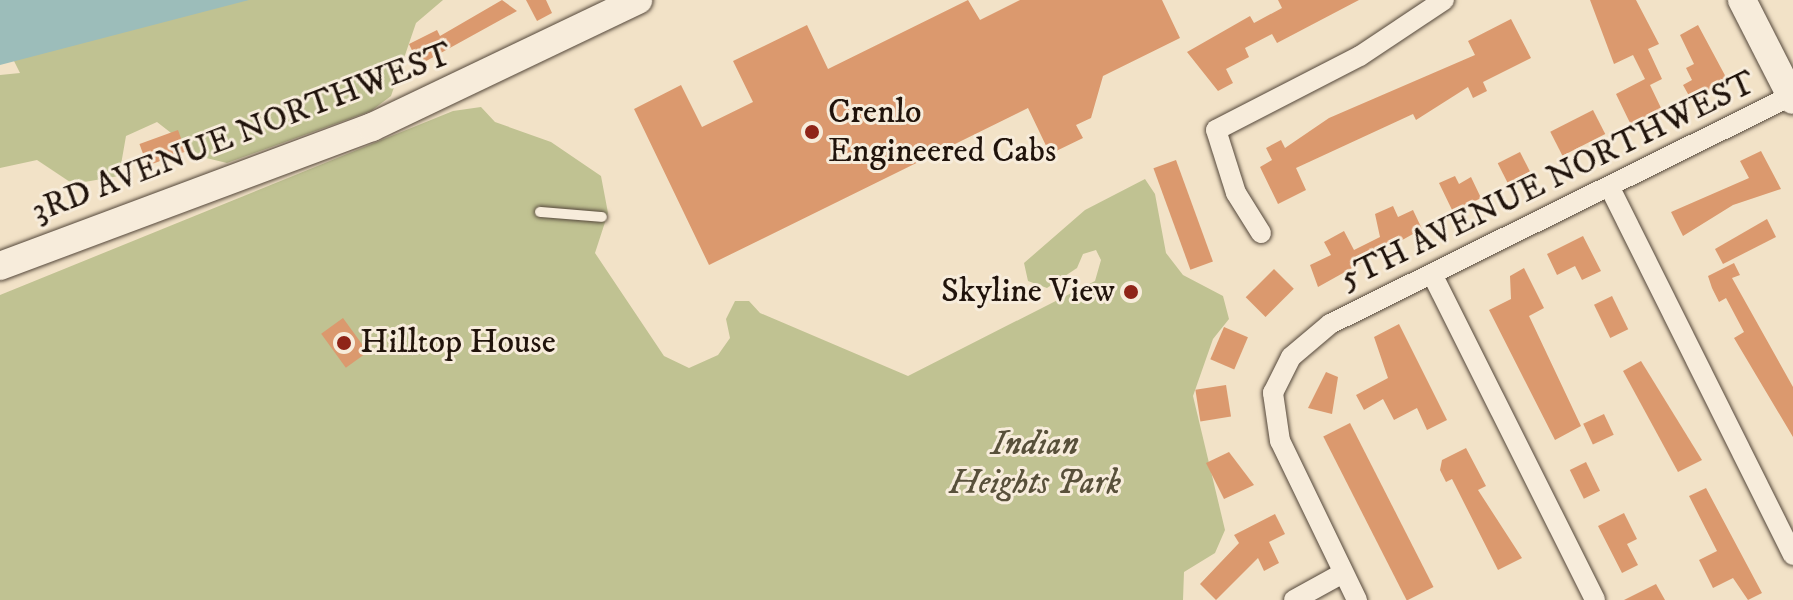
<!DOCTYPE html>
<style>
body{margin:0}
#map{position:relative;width:1793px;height:600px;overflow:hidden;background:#f2e2c7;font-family:"IM FELL DW Pica",serif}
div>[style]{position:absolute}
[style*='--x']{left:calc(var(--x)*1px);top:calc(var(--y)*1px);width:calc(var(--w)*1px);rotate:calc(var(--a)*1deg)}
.green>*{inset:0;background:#c0c292}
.water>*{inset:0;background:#9cbdba}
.building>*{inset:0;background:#db996e;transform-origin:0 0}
.roads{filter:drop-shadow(0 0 2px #54473a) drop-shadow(0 0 2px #54473a)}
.lane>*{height:10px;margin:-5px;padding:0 5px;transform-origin:5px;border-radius:5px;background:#f7ecdb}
.street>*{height:20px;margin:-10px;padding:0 10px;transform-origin:10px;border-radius:10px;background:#f7ecdb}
.secondary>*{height:28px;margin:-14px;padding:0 14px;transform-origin:14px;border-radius:14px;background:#f7ecdb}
.dots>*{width:22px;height:22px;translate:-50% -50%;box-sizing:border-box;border:4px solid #f7ecdb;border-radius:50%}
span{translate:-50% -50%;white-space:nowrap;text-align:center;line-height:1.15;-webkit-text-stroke:6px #f7ecdb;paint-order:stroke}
.poi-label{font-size:34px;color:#20130b}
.left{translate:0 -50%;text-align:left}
.right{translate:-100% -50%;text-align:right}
.street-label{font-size:34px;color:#20130b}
.park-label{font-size:34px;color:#58503a;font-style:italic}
</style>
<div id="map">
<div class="green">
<div style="clip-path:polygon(0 0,443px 0,416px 23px,391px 96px,371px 111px,227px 163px,202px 157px,157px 122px,126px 136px,119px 176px,73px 184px,37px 160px,0 168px,0 75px,20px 73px,0 33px)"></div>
<div style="clip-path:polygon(481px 107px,495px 122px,551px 142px,601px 176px,608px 213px,595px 253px,664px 356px,689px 368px,718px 355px,730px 338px,726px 319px,735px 301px,749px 301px,760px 313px,908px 376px,1095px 281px,1101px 260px,1096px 250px,1083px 254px,1077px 268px,1047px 288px,1028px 281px,1024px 263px,1085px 210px,1145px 179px,1155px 194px,1166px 253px,1183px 275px,1223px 296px,1229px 319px,1213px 339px,1193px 396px,1225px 530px,1215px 553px,1184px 572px,1183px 600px,0 600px,0 295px,453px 111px)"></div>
</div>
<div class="water">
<div style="clip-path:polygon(0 0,249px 0,0 65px)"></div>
</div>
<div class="building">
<div style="clip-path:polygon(502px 0,517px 11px,419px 65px,409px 44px,437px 30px,440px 36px)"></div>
<div style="clip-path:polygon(526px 0,546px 0,552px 13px,537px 21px)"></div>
<div style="clip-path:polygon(968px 0,980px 20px,1020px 0,1162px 0,1180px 38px,1103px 76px,1091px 118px,1076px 125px,1083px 138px,1050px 154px,1028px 108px,709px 265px,634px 109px,681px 85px,702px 127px,753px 102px,733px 61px,807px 25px,828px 69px)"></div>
<div style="clip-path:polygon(1278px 0,1359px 0,1277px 43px,1272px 34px,1245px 48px,1249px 57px,1226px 69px,1233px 83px,1218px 91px,1187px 52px,1250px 16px,1254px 23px,1282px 8px)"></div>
<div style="clip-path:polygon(1590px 0,1636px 0,1659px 44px,1648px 49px,1662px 79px,1650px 85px,1662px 110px,1631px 125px,1616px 94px,1645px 79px,1633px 55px,1614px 64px)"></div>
<div style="clip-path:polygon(1511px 19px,1531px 58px,1483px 82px,1487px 91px,1473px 98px,1468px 87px,1416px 120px,1413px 114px,1296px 168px,1306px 190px,1278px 204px,1260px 167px,1272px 160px,1266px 148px,1281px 140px,1285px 148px,1329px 118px,1475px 55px,1468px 41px)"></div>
<div style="clip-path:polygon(1698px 25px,1728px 81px,1693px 103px,1683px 85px,1692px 80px,1686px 68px,1694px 64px,1680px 35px)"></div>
<div style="left:1593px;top:110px;width:27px;height:48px;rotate:63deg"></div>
<div style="left:178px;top:130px;width:23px;height:41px;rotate:70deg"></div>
<div style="clip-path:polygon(1761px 151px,1781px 189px,1733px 205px,1683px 236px,1671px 212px,1749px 178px,1740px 161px)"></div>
<div style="left:1520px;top:152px;width:22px;height:25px;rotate:63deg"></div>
<div style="left:1176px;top:160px;width:108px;height:24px;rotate:70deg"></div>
<div style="clip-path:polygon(1455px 176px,1459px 184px,1471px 177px,1481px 198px,1453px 212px,1439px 183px)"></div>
<div style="clip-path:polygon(1393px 206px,1398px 217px,1413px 210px,1422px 229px,1318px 287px,1310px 265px,1331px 255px,1324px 242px,1344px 231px,1354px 250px,1380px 237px,1375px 214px)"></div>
<div style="clip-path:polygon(1767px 219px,1776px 237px,1723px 264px,1715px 249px)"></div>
<div style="clip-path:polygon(1583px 236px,1601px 271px,1582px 280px,1575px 266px,1557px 275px,1547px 254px)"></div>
<div style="clip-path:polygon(1734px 263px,1740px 275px,1732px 278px,1793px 387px,1793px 437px,1734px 338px,1744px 332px,1726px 298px,1719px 302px,1712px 288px,1708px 276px)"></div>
<div style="clip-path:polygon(1524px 268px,1544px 308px,1529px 316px,1581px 426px,1555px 440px,1489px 310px,1511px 299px,1510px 276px)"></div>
<div style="left:1274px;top:269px;width:28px;height:40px;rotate:45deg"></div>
<div style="left:1612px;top:296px;width:37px;height:20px;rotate:64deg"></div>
<div style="left:343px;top:318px;width:42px;height:27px;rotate:54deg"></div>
<div style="clip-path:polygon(1399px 324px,1447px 420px,1427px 430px,1417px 408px,1394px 420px,1383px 399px,1364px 410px,1356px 395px,1388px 378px,1374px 337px)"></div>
<div style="left:1224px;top:327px;width:26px;height:35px;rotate:23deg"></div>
<div style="clip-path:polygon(1641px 361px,1702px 460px,1678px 472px,1623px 371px)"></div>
<div style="clip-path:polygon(1326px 372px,1338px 377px,1332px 414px,1308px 408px)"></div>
<div style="left:1226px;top:385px;width:32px;height:31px;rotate:81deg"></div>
<div style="left:1604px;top:414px;width:23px;height:23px;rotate:65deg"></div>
<div style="left:1350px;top:423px;width:184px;height:30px;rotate:63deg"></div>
<div style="clip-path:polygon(1466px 448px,1486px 486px,1478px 490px,1522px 558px,1498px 570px,1452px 479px,1446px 482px,1440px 470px,1442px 460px)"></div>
<div style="clip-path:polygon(1229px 452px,1254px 485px,1224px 499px,1206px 463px)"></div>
<div style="left:1586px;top:462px;width:32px;height:18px;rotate:64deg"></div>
<div style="clip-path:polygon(1706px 488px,1762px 593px,1748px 600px,1733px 578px,1713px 588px,1699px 560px,1717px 551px,1689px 496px)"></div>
<div style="clip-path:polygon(1624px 513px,1637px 539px,1627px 544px,1638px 565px,1622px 573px,1598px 526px)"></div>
<div style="clip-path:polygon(1275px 514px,1285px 534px,1269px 542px,1279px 563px,1264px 571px,1258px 558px,1216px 600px,1200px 584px,1239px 543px,1234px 535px)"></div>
<div style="clip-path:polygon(1656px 584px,1665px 600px,1624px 600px)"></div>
</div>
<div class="roads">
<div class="lane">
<div style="--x:540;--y:212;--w:62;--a:4.6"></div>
</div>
<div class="street">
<div style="--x:1610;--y:188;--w:410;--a:63.5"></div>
<div style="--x:1261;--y:233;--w:47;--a:-122"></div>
<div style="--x:1236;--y:193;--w:66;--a:-107.6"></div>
<div style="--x:1216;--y:130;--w:162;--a:-27.2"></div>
<div style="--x:1360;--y:56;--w:101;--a:-33.7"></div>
<div style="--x:1432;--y:274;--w:364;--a:63.4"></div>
<div style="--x:1294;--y:600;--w:56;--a:-28.9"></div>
<div style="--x:1357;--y:600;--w:177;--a:-115.8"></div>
<div style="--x:1280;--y:441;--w:49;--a:-98.3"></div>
<div style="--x:1273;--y:393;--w:40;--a:-63.4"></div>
<div style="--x:1291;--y:357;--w:51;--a:-40.2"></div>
<div style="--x:1330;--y:324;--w:517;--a:-26.32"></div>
</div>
<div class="secondary">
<div style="--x:1742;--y:0;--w:112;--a:63"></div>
<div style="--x:0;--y:266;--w:397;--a:-20.5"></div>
<div style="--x:372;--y:127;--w:295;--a:-25.5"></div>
</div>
</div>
<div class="dots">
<div style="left:812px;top:132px;background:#8f2418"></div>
<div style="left:1131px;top:292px;background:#8f2418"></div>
<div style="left:344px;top:343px;background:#8f2418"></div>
</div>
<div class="poi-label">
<span class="left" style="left:828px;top:132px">Crenlo<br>Engineered Cabs</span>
<span class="right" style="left:1115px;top:292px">Skyline View</span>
<span class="left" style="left:360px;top:343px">Hilltop House</span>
</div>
<div class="street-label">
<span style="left:242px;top:133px;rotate:-21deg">3RD AVENUE NORTHWEST</span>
<span style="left:1548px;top:181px;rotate:-26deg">5TH AVENUE NORTHWEST</span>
</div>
<div class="park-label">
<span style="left:1035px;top:464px">Indian<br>Heights Park</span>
</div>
</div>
